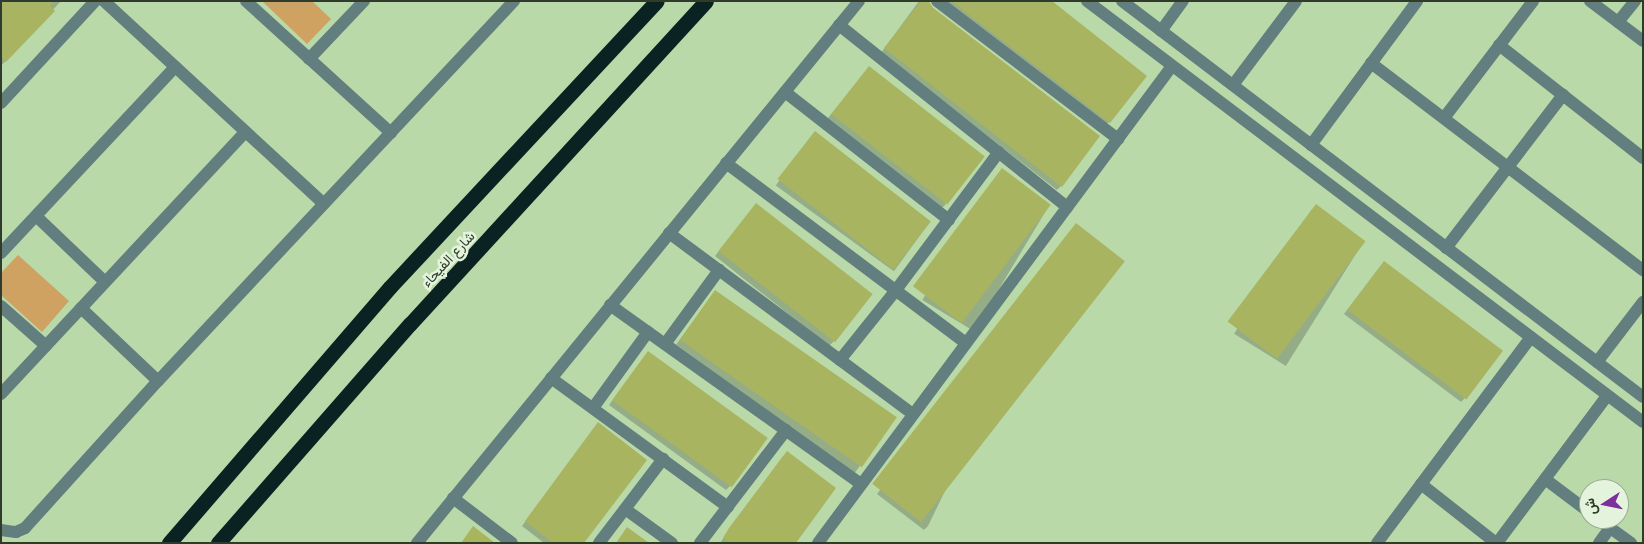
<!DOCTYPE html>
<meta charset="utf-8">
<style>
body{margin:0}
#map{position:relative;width:1644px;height:544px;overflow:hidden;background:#b9d9a9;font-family:Lato,Vazirmatn,sans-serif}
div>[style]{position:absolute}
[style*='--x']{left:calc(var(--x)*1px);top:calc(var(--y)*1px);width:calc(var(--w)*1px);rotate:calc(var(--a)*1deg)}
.green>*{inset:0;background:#cfa261}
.shadow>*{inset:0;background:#0003;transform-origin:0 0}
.building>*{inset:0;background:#a9b461;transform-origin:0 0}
.minor>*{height:12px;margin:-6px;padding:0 6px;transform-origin:6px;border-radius:6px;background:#627e7e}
.highway>*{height:15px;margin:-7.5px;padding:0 7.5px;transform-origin:7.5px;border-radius:7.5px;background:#0b2222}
span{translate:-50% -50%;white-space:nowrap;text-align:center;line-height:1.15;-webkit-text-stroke:5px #e4f4dc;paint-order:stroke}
.street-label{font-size:14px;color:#2f3c29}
.frame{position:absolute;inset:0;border:2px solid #2f3c29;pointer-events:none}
.north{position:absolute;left:1579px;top:479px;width:50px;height:50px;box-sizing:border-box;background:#e4f4dc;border:1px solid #9caa94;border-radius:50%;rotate:259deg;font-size:14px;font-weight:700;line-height:20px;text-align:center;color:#2f3c29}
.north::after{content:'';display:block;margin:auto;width:18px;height:22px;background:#7f2e9e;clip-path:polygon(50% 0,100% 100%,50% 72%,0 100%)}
</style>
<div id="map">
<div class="green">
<div style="clip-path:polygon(262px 1px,312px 1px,331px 19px,307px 44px)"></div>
<div style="clip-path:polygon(18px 255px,69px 301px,42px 332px,1px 295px,1px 273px)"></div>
</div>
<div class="shadow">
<div style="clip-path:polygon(1px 1px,61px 1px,1px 66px)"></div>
<div style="clip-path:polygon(919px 1px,928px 1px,1061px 186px,1057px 190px,881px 53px)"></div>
<div style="clip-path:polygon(941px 1px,1049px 1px,1109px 122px,1105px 126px)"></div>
<div style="clip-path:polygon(865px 72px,946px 204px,942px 208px,828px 118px)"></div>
<div style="left:811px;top:137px;width:146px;height:60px;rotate:36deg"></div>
<div style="left:998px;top:174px;width:60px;height:147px;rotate:31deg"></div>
<div style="clip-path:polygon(752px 209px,834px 341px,829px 346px,715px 256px)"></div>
<div style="left:1312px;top:209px;width:61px;height:147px;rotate:32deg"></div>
<div style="clip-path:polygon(1072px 229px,928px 526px,924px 530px,877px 494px)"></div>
<div style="clip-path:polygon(1380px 267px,1465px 398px,1461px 402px,1344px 314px)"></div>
<div style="left:715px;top:291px;width:220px;height:66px;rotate:36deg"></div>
<div style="clip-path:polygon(644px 357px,730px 486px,726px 490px,609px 405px)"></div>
<div style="clip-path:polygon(598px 424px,584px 543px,544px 543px,522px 526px)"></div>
<div style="clip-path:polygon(783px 456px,794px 543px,720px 543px)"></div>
</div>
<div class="building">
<div style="clip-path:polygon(1px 1px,54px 1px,50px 6px,55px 11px,6px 62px,1px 57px)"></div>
<div style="clip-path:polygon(921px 1px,929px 1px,932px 7px,1100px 136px,1062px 187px,884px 48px)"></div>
<div style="clip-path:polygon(951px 1px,1052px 1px,1147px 76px,1110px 123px)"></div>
<div style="left:869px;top:66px;width:147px;height:61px;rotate:38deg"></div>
<div style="left:815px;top:131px;width:147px;height:61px;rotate:38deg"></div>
<div style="left:1002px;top:168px;width:61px;height:148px;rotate:37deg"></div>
<div style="left:756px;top:203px;width:148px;height:61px;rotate:38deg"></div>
<div style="left:1316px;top:204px;width:62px;height:147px;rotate:37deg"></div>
<div style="left:1076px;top:223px;width:62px;height:331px;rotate:38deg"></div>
<div style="left:1384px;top:261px;width:149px;height:61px;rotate:37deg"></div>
<div style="left:715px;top:290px;width:222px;height:61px;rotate:35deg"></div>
<div style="left:648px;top:351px;width:148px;height:61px;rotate:36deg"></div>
<div style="clip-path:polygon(598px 422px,647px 460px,584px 543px,553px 543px,525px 521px)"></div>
<div style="clip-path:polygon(787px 451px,836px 488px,796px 543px,729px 543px,723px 538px,729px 528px)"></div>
<div style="clip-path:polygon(473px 526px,495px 543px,461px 543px)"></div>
<div style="clip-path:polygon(627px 527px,649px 543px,616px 543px)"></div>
</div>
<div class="minor">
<div style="--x:104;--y:1;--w:299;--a:42.7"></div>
<div style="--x:246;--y:1;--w:196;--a:42.3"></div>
<div style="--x:937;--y:1;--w:228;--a:37.3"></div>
<div style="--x:1087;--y:1;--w:697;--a:37.13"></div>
<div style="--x:1122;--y:1;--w:654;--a:37.24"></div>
<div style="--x:1590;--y:1;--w:66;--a:37"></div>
<div style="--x:1618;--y:22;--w:27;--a:-51"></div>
<div style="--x:839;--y:25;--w:292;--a:38.6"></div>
<div style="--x:1161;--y:31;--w:37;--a:-54"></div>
<div style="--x:1499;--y:45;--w:183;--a:38.1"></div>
<div style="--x:309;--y:59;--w:80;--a:-46.5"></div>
<div style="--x:1371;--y:63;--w:342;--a:37.3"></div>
<div style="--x:1233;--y:85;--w:105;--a:-53.1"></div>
<div style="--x:785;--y:92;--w:208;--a:38"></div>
<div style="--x:1;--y:103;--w:139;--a:-47.3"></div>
<div style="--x:1444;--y:118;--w:147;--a:-52.7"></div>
<div style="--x:1311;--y:145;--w:179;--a:-53.6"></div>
<div style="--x:726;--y:163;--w:300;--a:36.9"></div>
<div style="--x:36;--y:216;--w:95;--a:43.7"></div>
<div style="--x:669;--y:233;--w:304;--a:36.6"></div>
<div style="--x:1446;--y:248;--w:193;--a:-52.6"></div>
<div style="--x:1;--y:253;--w:255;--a:-46.9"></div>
<div style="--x:610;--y:305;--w:308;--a:35.5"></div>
<div style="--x:1;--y:306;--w:60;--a:41.6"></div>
<div style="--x:81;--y:308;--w:106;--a:43.5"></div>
<div style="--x:665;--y:344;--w:92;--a:-53.9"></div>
<div style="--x:840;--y:360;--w:90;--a:-51.3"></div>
<div style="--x:896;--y:290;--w:172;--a:-53.3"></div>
<div style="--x:1597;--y:362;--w:76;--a:-52.5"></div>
<div style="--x:551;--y:378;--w:219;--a:36.1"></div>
<div style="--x:1;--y:394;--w:358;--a:-47"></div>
<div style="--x:593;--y:408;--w:94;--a:-54.1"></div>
<div style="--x:1545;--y:479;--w:55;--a:36.9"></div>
<div style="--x:1421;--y:484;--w:95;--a:38.2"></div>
<div style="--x:453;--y:498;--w:74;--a:37.3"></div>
<div style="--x:625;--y:509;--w:58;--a:35.9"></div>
<div style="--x:1598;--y:519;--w:41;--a:36"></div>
<div style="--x:1;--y:530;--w:15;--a:8"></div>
<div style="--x:16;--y:532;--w:10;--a:-24"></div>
<div style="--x:25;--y:528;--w:198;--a:-47.9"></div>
<div style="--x:158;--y:381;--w:521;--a:-46.87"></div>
<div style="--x:417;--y:543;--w:699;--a:-50.8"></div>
<div style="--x:599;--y:543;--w:106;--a:-52.7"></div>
<div style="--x:700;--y:543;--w:142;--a:-52.7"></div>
<div style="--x:818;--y:543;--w:594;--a:-53.42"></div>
<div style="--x:1377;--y:543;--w:257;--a:-53.2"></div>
<div style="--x:1497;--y:543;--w:184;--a:-53.2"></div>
<div style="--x:1599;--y:543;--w:19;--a:-54"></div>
</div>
<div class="highway">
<div style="--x:169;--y:543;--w:338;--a:-49.2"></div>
<div style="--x:390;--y:287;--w:391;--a:-47"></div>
<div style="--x:218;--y:543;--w:291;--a:-48.8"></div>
<div style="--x:410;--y:324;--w:438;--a:-47.5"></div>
</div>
<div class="street-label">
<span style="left:448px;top:259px;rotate:-47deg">شارع الفيحاء</span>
</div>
<div class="frame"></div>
<div class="north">ش</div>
</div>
